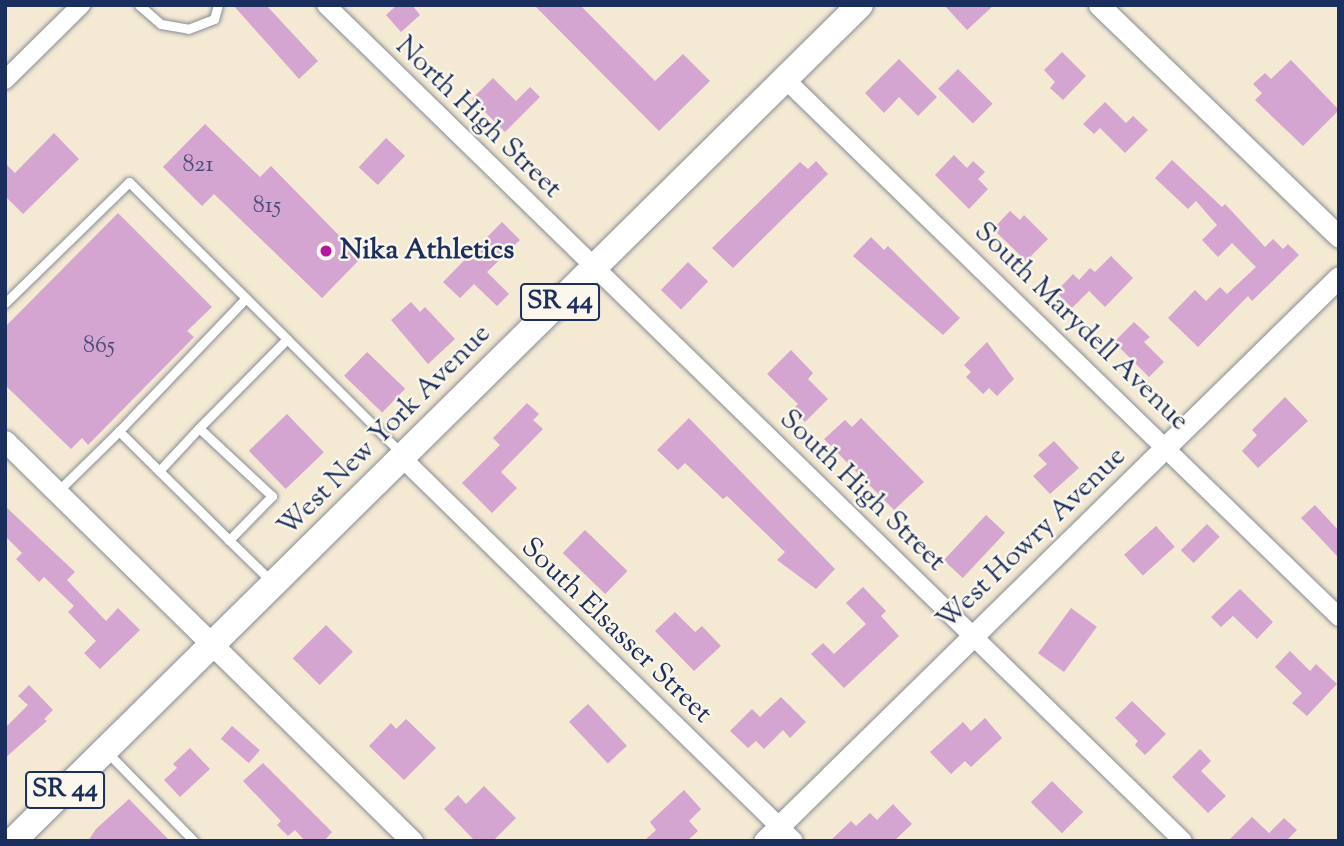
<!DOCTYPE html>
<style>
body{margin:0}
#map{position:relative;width:1344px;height:846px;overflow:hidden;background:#f4e9d2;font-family:"Sorts Mill Goudy",serif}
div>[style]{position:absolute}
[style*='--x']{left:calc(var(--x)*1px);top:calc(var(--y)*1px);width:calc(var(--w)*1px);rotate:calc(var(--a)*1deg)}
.building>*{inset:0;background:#d4a5d1;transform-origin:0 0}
.roads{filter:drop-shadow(0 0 2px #888c98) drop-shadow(0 0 2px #888c98)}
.service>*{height:9px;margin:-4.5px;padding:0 4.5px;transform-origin:4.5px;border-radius:4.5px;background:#fff}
.minor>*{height:18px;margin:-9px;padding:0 9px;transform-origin:9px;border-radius:9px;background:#fff}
.tertiary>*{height:21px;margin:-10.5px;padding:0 10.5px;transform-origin:10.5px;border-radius:10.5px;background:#fff}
.primary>*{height:26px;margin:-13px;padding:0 13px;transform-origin:13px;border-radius:13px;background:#fff}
.dots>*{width:19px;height:19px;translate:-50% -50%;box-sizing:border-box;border:4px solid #fbf7ec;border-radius:50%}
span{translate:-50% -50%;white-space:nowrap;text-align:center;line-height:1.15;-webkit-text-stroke:5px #fbf7ec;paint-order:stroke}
.number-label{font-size:24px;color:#494c7b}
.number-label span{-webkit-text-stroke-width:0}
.shield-label span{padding:2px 5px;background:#fbf7ec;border:2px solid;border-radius:5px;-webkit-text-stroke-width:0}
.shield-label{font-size:26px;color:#1b2f5e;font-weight:700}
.street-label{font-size:28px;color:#1b2f5e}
.poi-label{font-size:28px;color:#1b2f5e;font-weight:700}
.left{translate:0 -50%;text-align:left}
.frame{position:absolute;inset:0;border:7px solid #1b2f5e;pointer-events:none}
</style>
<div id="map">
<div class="building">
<div style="clip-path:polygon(233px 5px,266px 5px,318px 61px,299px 79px)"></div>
<div style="clip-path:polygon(397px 5px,412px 5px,420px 15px,401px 32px,386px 15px)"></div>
<div style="clip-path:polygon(534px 5px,580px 5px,655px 81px,683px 54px,710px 81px,659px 131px)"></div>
<div style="clip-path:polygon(944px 5px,994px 5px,967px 30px)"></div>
<div style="clip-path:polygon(1062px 52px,1086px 76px,1063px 100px,1050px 88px,1055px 82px,1044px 70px)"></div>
<div style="clip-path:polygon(899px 59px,937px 97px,918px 116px,899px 97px,884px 113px,865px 93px)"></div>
<div style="clip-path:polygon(1291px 60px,1339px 110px,1303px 146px,1255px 100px,1262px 93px,1253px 84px,1265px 73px,1271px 79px)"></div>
<div style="left:958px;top:69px;width:49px;height:28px;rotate:45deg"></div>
<div style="clip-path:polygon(493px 78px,516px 101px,530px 87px,540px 97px,505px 132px,472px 99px)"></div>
<div style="clip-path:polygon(1105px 102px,1126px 123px,1133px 116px,1148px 130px,1125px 153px,1100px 128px,1094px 134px,1083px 124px)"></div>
<div style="clip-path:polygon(205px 124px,260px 177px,271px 166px,361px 258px,322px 298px,214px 194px,202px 206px,163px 167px)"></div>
<div style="clip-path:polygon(54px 133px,79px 159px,23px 214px,5px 196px,5px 163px,15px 173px)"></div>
<div style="left:386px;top:138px;width:26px;height:40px;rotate:43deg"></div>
<div style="clip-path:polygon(954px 155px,967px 168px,973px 161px,985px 172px,978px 179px,988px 189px,969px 209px,935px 175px)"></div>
<div style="clip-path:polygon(1172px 160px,1222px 207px,1225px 204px,1265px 247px,1273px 239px,1283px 249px,1288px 244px,1299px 255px,1252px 301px,1248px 296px,1198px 347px,1168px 318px,1195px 290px,1206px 301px,1220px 287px,1227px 294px,1256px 267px,1232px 243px,1218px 257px,1202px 240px,1217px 225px,1196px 201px,1188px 209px,1155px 178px)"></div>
<div style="clip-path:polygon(816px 161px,828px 174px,733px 268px,712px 248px,800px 162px,808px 169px)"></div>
<div style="clip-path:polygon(1010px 211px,1020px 220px,1024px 215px,1048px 239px,1026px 261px,993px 229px)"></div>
<div style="clip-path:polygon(118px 213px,212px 307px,187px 331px,194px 337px,88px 445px,82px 438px,71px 449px,5px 385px,5px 327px)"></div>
<div style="clip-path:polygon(502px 222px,520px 240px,487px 272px,509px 294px,497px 306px,474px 284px,460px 298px,443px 282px)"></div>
<div style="clip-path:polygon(871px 237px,884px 250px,888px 246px,960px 318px,943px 335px,853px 256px)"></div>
<div style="clip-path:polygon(1111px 256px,1133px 278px,1105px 307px,1089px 291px,1072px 308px,1056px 292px,1073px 274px,1079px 280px,1090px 268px,1095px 272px)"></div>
<div style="left:688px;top:262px;width:28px;height:39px;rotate:44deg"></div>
<div style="clip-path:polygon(411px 302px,420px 312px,425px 307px,455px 339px,428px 364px,391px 320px)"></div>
<div style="clip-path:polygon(1134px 322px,1150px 337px,1144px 342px,1164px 362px,1149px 377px,1114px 342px)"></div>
<div style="clip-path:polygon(987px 342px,1014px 379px,997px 396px,989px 388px,983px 394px,966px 377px,971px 372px,964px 365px)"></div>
<div style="clip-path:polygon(791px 350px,813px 373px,808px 379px,828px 399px,805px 422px,793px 409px,798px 404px,767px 374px)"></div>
<div style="left:367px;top:352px;width:53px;height:33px;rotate:44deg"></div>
<div style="clip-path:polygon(1285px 397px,1308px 421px,1258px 468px,1242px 451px,1257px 435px,1252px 430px)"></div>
<div style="clip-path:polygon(527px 403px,539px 414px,533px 420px,543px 429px,501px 472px,517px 488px,492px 513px,462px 483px,500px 445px,493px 438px)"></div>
<div style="left:287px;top:414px;width:53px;height:53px;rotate:46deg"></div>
<div style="clip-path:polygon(689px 418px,835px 569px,816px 589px,777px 560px,785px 552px,727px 496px,723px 499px,685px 463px,678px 470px,657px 450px)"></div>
<div style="clip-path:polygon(861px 418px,924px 482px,894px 510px,824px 439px,845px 420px,852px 427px)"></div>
<div style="clip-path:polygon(1054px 441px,1079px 468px,1050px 494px,1033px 476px,1047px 464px,1038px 455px)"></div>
<div style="clip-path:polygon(1315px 505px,1339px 531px,1339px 558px,1301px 518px)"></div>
<div style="clip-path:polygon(5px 506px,75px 572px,67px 580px,106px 621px,118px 608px,140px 630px,100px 669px,84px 653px,96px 641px,68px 612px,74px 606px,44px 577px,39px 582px,16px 559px,22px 553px,5px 536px)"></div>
<div style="left:986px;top:515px;width:26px;height:62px;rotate:43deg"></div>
<div style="left:1207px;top:524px;width:18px;height:37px;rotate:45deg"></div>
<div style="left:1156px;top:526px;width:28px;height:43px;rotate:48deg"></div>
<div style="left:585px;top:530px;width:59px;height:32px;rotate:44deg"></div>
<div style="clip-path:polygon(863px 587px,886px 611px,881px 616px,899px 636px,844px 688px,811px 654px,823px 643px,834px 654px,866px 624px,846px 603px)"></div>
<div style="clip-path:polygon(1240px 589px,1273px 622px,1257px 639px,1233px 616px,1221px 627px,1211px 617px)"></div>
<div style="left:1071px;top:608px;width:32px;height:56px;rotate:36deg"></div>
<div style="clip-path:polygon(675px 612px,695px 632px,702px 626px,721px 646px,694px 671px,655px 631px)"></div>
<div style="left:326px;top:625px;width:38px;height:47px;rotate:45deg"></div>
<div style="clip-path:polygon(1290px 651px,1310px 671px,1316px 664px,1337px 684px,1307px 716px,1292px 703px,1302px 693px,1275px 667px)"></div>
<div style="clip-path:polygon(29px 685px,53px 710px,44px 719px,47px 721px,5px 758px,5px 728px,28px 705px,18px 696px)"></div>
<div style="clip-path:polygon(781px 697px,806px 722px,790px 738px,783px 730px,764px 749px,756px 741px,748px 748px,730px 731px,752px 709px,760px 717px)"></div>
<div style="clip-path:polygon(1132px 701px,1166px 734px,1145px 755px,1135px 745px,1138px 741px,1115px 718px)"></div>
<div style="left:588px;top:704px;width:57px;height:26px;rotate:47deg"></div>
<div style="clip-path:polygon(985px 718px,1002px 738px,971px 767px,965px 761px,951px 774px,930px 752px,963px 722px,971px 731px)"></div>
<div style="clip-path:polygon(406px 719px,436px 748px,404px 780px,369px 746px,391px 723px,396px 729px)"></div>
<div style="left:232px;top:726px;width:37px;height:17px;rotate:41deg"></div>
<div style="clip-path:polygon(190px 748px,210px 769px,180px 797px,164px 780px,177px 768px,173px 764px)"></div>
<div style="clip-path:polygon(1200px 749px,1211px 761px,1201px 771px,1226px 796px,1208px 813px,1172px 777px)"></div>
<div style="clip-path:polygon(263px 763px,332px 832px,324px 841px,305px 841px,295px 830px,288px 836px,277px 825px,281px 821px,243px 781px)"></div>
<div style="left:1052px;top:781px;width:44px;height:30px;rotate:45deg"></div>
<div style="clip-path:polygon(484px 786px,516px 818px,493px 841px,475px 841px,444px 809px,458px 795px,466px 804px)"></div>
<div style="clip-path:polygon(684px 790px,701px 809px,689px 821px,698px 831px,687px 841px,644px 841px,656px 830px,650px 822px)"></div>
<div style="clip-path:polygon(129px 799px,170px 841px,88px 841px,96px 829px)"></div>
<div style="clip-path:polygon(893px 804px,912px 824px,894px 841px,830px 841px,851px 821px,856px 826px,870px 813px,877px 820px)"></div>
<div style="clip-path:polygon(1252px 817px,1269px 833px,1284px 818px,1297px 830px,1286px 841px,1228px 841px)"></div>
</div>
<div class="roads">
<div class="service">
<div style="--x:139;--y:5;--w:29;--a:41"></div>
<div style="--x:161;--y:24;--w:27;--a:10"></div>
<div style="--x:188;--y:29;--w:28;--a:-21"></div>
<div style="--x:214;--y:19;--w:15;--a:-74"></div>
<div style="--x:5;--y:303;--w:173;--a:-44.3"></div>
<div style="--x:129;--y:182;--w:223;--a:44.8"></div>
<div style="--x:287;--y:339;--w:125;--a:134.7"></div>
<div style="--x:199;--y:428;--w:100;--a:43"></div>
<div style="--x:272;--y:496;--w:62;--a:134.3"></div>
<div style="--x:229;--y:540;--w:59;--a:44.3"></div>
<div style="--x:287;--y:339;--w:164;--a:45"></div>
<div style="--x:159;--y:471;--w:59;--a:-47.1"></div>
<div style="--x:58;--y:491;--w:86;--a:-44.5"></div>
<div style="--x:229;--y:540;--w:155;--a:-135.3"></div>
<div style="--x:119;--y:431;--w:184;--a:-46.3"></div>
<div style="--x:107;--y:752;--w:124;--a:45.7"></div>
</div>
<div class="minor">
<div style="--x:326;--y:5;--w:1197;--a:44.29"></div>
<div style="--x:785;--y:79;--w:772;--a:44.16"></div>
<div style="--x:5;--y:80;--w:107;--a:-44.6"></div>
<div style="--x:402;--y:458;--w:548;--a:44.33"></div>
</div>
<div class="tertiary">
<div style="--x:1099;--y:5;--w:334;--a:44"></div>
<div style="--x:5;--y:441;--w:571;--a:44.5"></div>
<div style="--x:764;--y:841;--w:805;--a:-44.45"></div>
</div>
<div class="primary">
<div style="--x:13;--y:841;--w:1190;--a:-44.63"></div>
</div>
</div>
<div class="dots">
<div style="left:326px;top:251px;background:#b5179e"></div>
</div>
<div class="number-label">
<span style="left:198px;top:166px">821</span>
<span style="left:267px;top:207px">815</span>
<span style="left:99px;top:347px">865</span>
</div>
<div class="shield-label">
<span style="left:560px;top:302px">SR 44</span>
<span style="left:65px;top:790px">SR 44</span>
</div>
<div class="street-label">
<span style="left:478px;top:118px;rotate:44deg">North High Street</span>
<span style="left:1081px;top:327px;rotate:44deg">South Marydell Avenue</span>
<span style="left:385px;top:431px;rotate:-45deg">West New York Avenue</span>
<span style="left:862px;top:491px;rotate:44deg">South High Street</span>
<span style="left:1032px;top:539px;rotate:-44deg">West Howry Avenue</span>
<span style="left:616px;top:631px;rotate:44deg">South Elsasser Street</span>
</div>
<div class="poi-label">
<span class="left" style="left:340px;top:251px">Nika Athletics</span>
</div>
<div class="frame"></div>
</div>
